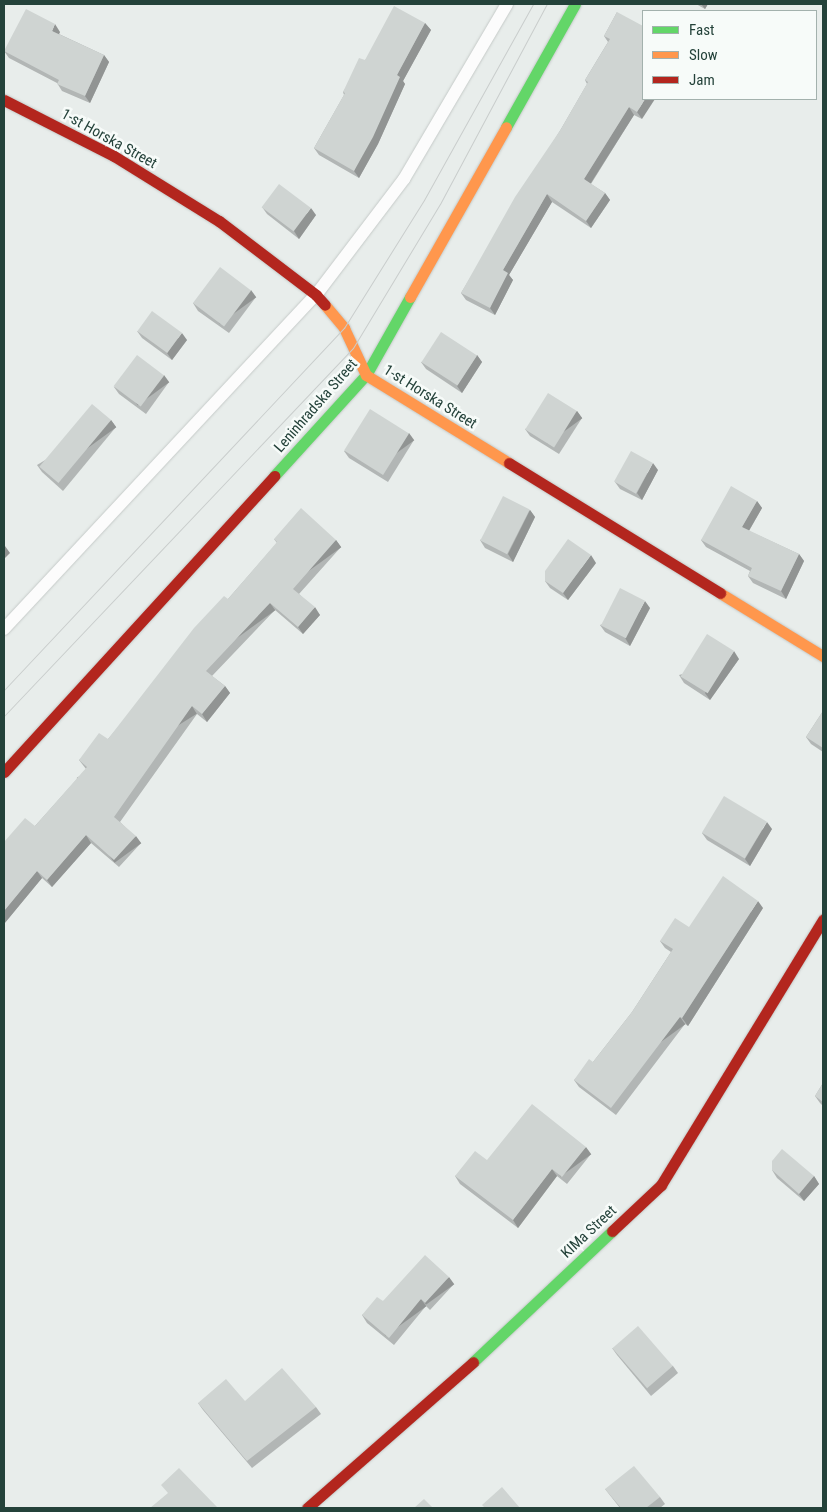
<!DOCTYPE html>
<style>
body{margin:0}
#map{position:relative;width:827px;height:1512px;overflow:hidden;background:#e8edeb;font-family:"Roboto Condensed",sans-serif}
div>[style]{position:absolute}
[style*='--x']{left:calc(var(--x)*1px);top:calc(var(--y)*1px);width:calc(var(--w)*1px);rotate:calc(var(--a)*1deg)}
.roads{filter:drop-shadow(0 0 1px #c5cac8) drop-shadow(0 0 1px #c5cac8)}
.lane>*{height:12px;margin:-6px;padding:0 6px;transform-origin:6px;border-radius:6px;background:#fcfcfc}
.fast>*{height:11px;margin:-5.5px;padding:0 5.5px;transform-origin:5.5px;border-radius:5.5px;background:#63d668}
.slow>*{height:11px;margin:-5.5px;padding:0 5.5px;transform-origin:5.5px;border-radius:5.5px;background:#ff974d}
.jam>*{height:11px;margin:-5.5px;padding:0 5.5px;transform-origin:5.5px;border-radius:5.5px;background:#b3261e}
.tram>*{height:1px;margin:-0.5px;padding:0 0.5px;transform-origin:0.5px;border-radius:0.5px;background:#c9cdcc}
.wall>*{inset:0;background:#b2b6b5}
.shaded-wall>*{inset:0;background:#919493;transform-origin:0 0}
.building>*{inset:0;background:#cfd4d2;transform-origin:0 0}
span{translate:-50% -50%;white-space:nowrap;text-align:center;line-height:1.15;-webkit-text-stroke:5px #f7fbf9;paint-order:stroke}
.street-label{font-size:15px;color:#24423a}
.frame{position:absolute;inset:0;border:5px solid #24423a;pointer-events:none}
.legend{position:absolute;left:642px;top:10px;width:175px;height:90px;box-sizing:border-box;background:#f7fbf9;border:1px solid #a3b1ad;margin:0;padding:6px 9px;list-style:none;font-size:15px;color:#24423a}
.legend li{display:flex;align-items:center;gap:10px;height:25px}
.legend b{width:25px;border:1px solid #a3b1ad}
</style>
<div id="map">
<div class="roads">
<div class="lane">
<div style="--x:4;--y:629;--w:457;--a:-47"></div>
<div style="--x:316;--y:295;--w:146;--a:-52.8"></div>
<div style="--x:404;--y:179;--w:203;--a:-59.5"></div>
</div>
<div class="fast">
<div style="--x:506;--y:127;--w:141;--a:-60.7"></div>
<div style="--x:274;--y:476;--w:137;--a:-47.7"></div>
<div style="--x:366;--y:375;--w:90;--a:-60.6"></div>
<div style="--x:473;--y:1362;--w:191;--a:-43.3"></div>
</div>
<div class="slow">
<div style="--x:410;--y:297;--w:195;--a:-60.5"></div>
<div style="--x:325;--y:305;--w:30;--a:50"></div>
<div style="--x:344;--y:328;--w:52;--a:64.9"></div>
<div style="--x:366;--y:375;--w:168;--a:31.6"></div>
<div style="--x:720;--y:593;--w:121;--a:31.5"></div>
</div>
<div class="jam">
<div style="--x:4;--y:100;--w:123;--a:27"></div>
<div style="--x:114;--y:156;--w:123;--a:31.8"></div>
<div style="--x:219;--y:221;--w:122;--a:37.3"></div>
<div style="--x:316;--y:295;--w:13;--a:48"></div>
<div style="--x:509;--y:463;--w:248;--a:31.6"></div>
<div style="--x:4;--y:772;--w:401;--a:-47.6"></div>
<div style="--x:612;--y:1231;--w:67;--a:-43.2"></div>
<div style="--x:661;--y:1185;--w:311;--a:-58.6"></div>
<div style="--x:307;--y:1508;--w:221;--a:-41.3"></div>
</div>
</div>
<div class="tram">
<div style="--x:4;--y:690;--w:497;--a:-46.8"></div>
<div style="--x:344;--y:328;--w:151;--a:-58"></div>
<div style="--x:424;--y:200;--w:224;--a:-60.9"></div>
<div style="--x:4;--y:716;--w:507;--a:-46.52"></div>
<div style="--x:353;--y:348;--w:168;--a:-58.9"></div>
<div style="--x:440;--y:204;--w:227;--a:-61.9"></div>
</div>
<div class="wall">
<div style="clip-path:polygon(696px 4px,708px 4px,705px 9px)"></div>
<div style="clip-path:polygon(617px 12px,642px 119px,634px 115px,591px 184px,605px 193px,610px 200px,591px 228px,552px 202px,509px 275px,513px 280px,495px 315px,466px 300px,461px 293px,561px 129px,587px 84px,585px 80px,608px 42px,604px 36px)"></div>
<div style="clip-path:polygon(425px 23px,431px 30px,403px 81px,405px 84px,378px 144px,359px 178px,319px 155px,314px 148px,344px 95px,343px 92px,365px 60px)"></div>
<div style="clip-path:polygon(60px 32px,59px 34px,104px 55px,109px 62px,90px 103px,62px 91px,57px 83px,9px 58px,4px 51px)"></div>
<div style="clip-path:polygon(262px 207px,316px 215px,299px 239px,267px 214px)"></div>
<div style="clip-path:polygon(256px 297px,229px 333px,198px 311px,193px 303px)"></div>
<div style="clip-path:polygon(137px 331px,187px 340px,172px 360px,142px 338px)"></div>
<div style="clip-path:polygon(477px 355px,482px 362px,462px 393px,426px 369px,421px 362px)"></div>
<div style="clip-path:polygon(169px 382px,146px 414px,119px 394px,114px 387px)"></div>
<div style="clip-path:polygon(577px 411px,582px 418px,559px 454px,530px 436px,525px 429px)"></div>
<div style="clip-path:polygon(111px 420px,116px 427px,63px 491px,42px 472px,37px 465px)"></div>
<div style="clip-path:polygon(414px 440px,388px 482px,349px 458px,344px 451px)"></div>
<div style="clip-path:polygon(658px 470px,642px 500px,620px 489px,615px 482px)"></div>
<div style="clip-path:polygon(757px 501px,762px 508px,749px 531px,799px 554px,804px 561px,786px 599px,753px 583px,748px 576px,750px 571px,706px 547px,701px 540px)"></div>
<div style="clip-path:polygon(530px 510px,535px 517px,513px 562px,485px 548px,480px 540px)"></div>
<div style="clip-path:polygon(274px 539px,336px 540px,341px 547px,299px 594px,320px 615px,303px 634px,275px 610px,212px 676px,225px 686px,230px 693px,207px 722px,197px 714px,120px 822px,141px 843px,119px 867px,91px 843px,52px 887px,42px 878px,4px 924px,4px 842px,35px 826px,86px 769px,79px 760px,108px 739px,228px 599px,277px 543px)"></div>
<div style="clip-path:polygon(596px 563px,568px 600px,550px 588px,545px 581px)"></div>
<div style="clip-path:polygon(650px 608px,630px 646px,605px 632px,600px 625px)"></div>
<div style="clip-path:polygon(739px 659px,710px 700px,684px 683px,679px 675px)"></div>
<div style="clip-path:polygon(823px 711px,823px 752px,811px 744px,806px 737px)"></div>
<div style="clip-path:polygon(772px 829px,750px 866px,707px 840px,702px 833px)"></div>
<div style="clip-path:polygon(763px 908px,688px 1026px,685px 1024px,616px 1115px,579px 1087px,574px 1080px,593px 1062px,632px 1012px,671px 952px,665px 948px,660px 941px)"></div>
<div style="clip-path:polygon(823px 1083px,823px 1106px,820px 1103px,815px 1096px)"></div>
<div style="clip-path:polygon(591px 1154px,567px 1184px,557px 1176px,518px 1228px,460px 1184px,455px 1176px,487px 1160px)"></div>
<div style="clip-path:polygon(772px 1170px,814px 1176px,819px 1184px,804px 1201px,777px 1178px)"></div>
<div style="clip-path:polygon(454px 1284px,430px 1310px,426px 1306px,394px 1345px,367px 1323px,362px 1315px,383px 1301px)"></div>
<div style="clip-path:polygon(612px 1348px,673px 1366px,678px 1373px,651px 1396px,617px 1355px)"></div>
<div style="clip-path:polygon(245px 1401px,316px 1407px,321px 1414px,252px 1468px,203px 1410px,198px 1403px)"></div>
<div style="clip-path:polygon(605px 1489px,660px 1497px,665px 1504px,660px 1508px,620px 1508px)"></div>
</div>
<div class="shaded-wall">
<div style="clip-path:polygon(701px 4px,708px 4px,705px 9px)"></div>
<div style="clip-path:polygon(425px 23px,431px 30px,403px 81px,405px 84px,378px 144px,359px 178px,354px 171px,397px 75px)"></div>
<div style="clip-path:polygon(55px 24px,60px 32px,57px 38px,52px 31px)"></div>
<div style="clip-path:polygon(104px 55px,109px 62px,90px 103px,85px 96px)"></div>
<div style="clip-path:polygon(645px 99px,655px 99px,642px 119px,637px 112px)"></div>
<div style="clip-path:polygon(629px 107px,634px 115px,589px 186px,584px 179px)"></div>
<div style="clip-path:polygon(605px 193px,610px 200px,591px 228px,586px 221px)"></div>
<div style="clip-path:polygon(547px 194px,552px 202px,509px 275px,513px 280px,495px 315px,490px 308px,503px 270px)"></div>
<div style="clip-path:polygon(311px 208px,316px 215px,299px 239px,294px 231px)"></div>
<div style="left:251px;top:290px;width:9px;height:45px;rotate:54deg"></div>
<div style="clip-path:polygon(182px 333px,187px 340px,172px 360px,167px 353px)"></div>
<div style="clip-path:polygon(477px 355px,482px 362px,462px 393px,457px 386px)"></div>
<div style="left:164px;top:375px;width:9px;height:39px;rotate:54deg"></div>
<div style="left:577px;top:411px;width:9px;height:43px;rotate:54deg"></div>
<div style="left:111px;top:420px;width:9px;height:82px;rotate:54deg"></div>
<div style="left:409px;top:433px;width:9px;height:49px;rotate:54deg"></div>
<div style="clip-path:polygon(653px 463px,658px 470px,642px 500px,637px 493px)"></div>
<div style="clip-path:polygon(757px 501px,762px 508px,747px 534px,742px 527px)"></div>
<div style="clip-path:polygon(530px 510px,535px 517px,513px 562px,508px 554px)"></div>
<div style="left:336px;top:540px;width:9px;height:65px;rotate:54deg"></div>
<div style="clip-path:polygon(5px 546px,10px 553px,4px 559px,4px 547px)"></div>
<div style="clip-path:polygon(799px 554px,804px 561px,786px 599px,781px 591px)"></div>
<div style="clip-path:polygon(591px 555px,596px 563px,568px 600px,563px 593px)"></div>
<div style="clip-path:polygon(645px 601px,650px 608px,630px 646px,625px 638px)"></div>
<div style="left:270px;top:603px;width:9px;height:93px;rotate:54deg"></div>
<div style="clip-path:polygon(315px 607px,320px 615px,303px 634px,298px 627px)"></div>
<div style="clip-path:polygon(734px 651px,739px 659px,710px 700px,705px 693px)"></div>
<div style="clip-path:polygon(225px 686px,230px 693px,207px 722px,202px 714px)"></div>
<div style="left:192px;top:706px;width:9px;height:136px;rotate:58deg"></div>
<div style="clip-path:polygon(767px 822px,772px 829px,750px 866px,745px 859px)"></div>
<div style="clip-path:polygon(86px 835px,91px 843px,52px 887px,47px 880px)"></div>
<div style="left:136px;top:836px;width:9px;height:33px;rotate:54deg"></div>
<div style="clip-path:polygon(37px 871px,42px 878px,4px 924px,4px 911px)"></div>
<div style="clip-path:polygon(758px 901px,763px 908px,688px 1026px,682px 1018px)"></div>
<div style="left:680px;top:1017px;width:9px;height:114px;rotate:54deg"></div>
<div style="left:586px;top:1147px;width:9px;height:38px;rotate:54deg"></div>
<div style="clip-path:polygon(552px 1169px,557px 1176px,518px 1228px,513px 1220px)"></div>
<div style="clip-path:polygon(814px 1176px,819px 1184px,804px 1201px,799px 1194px)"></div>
<div style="left:449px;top:1277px;width:9px;height:35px;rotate:54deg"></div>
<div style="left:421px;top:1299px;width:9px;height:50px;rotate:54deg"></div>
</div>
<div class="building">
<div style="clip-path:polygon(394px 6px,425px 23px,397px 75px,400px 77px,373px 137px,354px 171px,314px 148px,345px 93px,343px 92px,359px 58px,365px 60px)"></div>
<div style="clip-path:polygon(26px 9px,55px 24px,52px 31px,104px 55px,85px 96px,57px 84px,59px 80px,4px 51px)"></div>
<div style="clip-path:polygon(617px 12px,643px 26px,643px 99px,645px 99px,637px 112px,629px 107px,584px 179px,605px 193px,586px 221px,547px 194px,503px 270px,508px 273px,490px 308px,461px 293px,515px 197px,561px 129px,588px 82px,585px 80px,610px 39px,604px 36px)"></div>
<div style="left:279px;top:184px;width:40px;height:29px;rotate:37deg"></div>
<div style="left:220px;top:267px;width:39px;height:45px;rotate:37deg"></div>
<div style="left:152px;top:311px;width:37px;height:25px;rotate:36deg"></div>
<div style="left:441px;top:332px;width:43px;height:36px;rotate:33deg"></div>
<div style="left:137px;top:355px;width:34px;height:39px;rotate:37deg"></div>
<div style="left:548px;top:393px;width:34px;height:43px;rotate:32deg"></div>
<div style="left:92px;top:404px;width:25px;height:82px;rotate:40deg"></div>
<div style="left:370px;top:409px;width:46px;height:49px;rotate:32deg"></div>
<div style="left:631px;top:451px;width:25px;height:35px;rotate:29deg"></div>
<div style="clip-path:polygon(731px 486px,757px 501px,742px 527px,799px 554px,781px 591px,748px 576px,752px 568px,701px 540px)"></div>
<div style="left:503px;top:496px;width:30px;height:50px;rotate:27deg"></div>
<div style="clip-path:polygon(301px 508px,336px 540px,293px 589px,315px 607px,298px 627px,270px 603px,206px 671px,225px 686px,202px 714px,192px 706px,114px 817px,136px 836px,114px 860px,86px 835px,47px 880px,37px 871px,4px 911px,4px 842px,25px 818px,35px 826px,87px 767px,79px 760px,99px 733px,108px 739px,194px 628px,224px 596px,228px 599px,277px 542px,274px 539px)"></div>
<div style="clip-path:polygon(568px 539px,591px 555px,563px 593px,545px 581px,545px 571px)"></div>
<div style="left:620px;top:588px;width:28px;height:42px;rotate:27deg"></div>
<div style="left:707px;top:634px;width:32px;height:50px;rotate:32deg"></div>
<div style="clip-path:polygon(823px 711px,823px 748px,806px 737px)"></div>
<div style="left:724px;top:796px;width:50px;height:43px;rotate:31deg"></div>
<div style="clip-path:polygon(723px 876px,758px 901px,682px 1018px,680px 1017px,611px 1108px,574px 1080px,589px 1059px,593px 1062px,632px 1012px,673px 949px,660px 941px,675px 918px,689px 927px)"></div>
<div style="clip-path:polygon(823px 1083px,823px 1102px,815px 1096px)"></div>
<div style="clip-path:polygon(532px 1104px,586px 1147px,562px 1177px,552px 1169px,513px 1220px,455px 1176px,475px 1151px,487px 1160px)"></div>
<div style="clip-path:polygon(782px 1149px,814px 1176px,799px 1194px,772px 1170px,772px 1161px)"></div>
<div style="clip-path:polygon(425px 1255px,449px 1277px,425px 1303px,421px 1299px,389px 1338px,362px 1315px,377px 1297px,383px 1301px)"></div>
<div style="left:638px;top:1326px;width:53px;height:34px;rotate:49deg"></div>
<div style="clip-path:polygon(282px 1368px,316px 1407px,247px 1461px,198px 1403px,226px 1379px,245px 1401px)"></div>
<div style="clip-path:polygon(634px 1466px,660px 1497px,646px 1508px,621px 1508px,605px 1489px)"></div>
<div style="clip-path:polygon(179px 1468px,217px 1507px,216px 1508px,150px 1508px,168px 1493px,161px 1485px)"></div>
<div style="clip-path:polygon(502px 1487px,520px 1508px,485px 1508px,482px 1505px)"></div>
<div style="clip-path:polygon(424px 1499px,433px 1508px,414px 1508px)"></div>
</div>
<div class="street-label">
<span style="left:109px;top:139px;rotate:29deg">1-st Horska Street</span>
<span style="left:430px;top:397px;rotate:32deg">1-st Horska Street</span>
<span style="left:316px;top:406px;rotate:-49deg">Leninhradska Street</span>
<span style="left:589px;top:1232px;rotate:-43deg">KIMa Street</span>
</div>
<div class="frame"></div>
<ul class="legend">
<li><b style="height:6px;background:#63d668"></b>Fast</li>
<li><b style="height:6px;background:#ff974d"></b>Slow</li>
<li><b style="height:6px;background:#b3261e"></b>Jam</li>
</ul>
</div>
